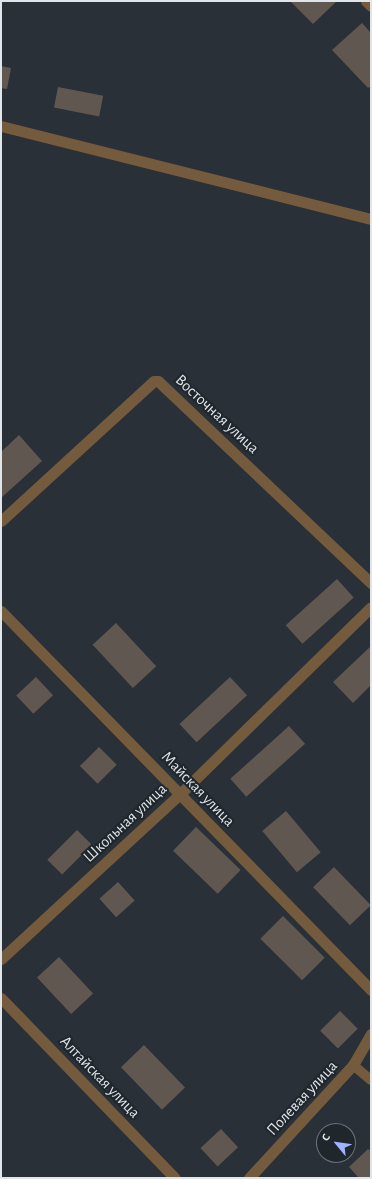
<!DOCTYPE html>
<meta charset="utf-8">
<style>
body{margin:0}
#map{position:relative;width:372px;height:1179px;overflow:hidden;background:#293037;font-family:"Alegreya Sans",sans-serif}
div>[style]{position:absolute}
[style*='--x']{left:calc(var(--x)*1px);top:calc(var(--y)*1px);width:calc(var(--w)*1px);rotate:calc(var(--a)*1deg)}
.building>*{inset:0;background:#615751;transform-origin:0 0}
.service>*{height:10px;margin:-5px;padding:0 5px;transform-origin:5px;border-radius:5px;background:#745b3d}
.minor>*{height:11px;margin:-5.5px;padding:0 5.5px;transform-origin:5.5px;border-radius:5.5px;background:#745b3d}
span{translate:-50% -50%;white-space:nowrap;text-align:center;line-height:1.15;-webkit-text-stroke:4px #1f272d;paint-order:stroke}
.street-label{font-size:16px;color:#e0e5e9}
.frame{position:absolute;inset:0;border:2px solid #e0e5e9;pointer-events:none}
.north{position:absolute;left:316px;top:1123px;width:40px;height:40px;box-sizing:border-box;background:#1f272d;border:1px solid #6c7378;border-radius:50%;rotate:299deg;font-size:11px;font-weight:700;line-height:16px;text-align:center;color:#e0e5e9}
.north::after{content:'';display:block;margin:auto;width:14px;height:18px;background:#a1b3fd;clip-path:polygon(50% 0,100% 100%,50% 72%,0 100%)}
</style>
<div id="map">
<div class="building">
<div style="clip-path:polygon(290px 1px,337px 1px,313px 24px)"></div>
<div style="clip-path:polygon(362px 23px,371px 33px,371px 86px,368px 88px,332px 50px)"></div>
<div style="clip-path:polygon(1px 66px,11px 68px,7px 89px,1px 88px)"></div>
<div style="left:58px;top:87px;width:46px;height:21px;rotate:11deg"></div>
<div style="clip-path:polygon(19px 435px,42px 461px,1px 498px,1px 452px)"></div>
<div style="left:337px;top:579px;width:25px;height:69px;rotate:48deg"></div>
<div style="left:116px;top:623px;width:59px;height:32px;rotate:47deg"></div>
<div style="clip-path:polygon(371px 646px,371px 685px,353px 703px,333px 682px)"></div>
<div style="left:36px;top:677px;width:25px;height:27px;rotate:47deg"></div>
<div style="left:230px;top:677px;width:25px;height:69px;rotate:47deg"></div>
<div style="left:289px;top:726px;width:24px;height:79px;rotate:48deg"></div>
<div style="left:99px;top:747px;width:25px;height:27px;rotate:45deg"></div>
<div style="left:286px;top:811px;width:54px;height:31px;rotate:50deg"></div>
<div style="left:196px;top:827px;width:62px;height:33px;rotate:44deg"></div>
<div style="left:77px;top:830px;width:21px;height:42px;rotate:45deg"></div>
<div style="left:334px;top:867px;width:53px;height:29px;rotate:46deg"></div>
<div style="left:118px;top:882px;width:25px;height:25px;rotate:48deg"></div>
<div style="left:283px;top:916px;width:59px;height:32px;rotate:45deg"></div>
<div style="left:59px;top:957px;width:50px;height:30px;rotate:47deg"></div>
<div style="left:340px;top:1011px;width:25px;height:28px;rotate:45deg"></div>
<div style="left:144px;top:1045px;width:59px;height:32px;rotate:46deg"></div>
<div style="left:221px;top:1129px;width:25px;height:28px;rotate:47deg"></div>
<div style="clip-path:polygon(368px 1149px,371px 1151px,371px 1178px,359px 1178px,349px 1167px)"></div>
</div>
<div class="service">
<div style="--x:353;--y:1065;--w:23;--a:40"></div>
</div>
<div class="minor">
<div style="--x:366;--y:1;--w:7;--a:45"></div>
<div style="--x:1;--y:126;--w:382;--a:14.1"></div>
<div style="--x:1;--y:521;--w:207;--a:-42.5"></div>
<div style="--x:154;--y:381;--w:4;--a:0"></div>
<div style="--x:158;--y:381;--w:294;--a:43.5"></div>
<div style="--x:1;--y:611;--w:530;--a:45.69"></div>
<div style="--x:1;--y:959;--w:243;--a:-42.7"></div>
<div style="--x:180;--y:794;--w:267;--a:-44.4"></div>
<div style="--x:1;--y:998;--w:250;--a:46"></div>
<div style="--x:249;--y:1178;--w:154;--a:-47.4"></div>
<div style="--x:353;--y:1065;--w:36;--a:-60"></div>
</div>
<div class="street-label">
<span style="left:217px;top:414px;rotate:43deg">Восточная улица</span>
<span style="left:198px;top:789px;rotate:46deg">Майская улица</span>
<span style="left:125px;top:823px;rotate:-43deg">Школьная улица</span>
<span style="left:100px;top:1077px;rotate:46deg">Алтайская улица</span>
<span style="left:302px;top:1098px;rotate:-47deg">Полевая улица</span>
</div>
<div class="frame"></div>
<div class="north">С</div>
</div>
